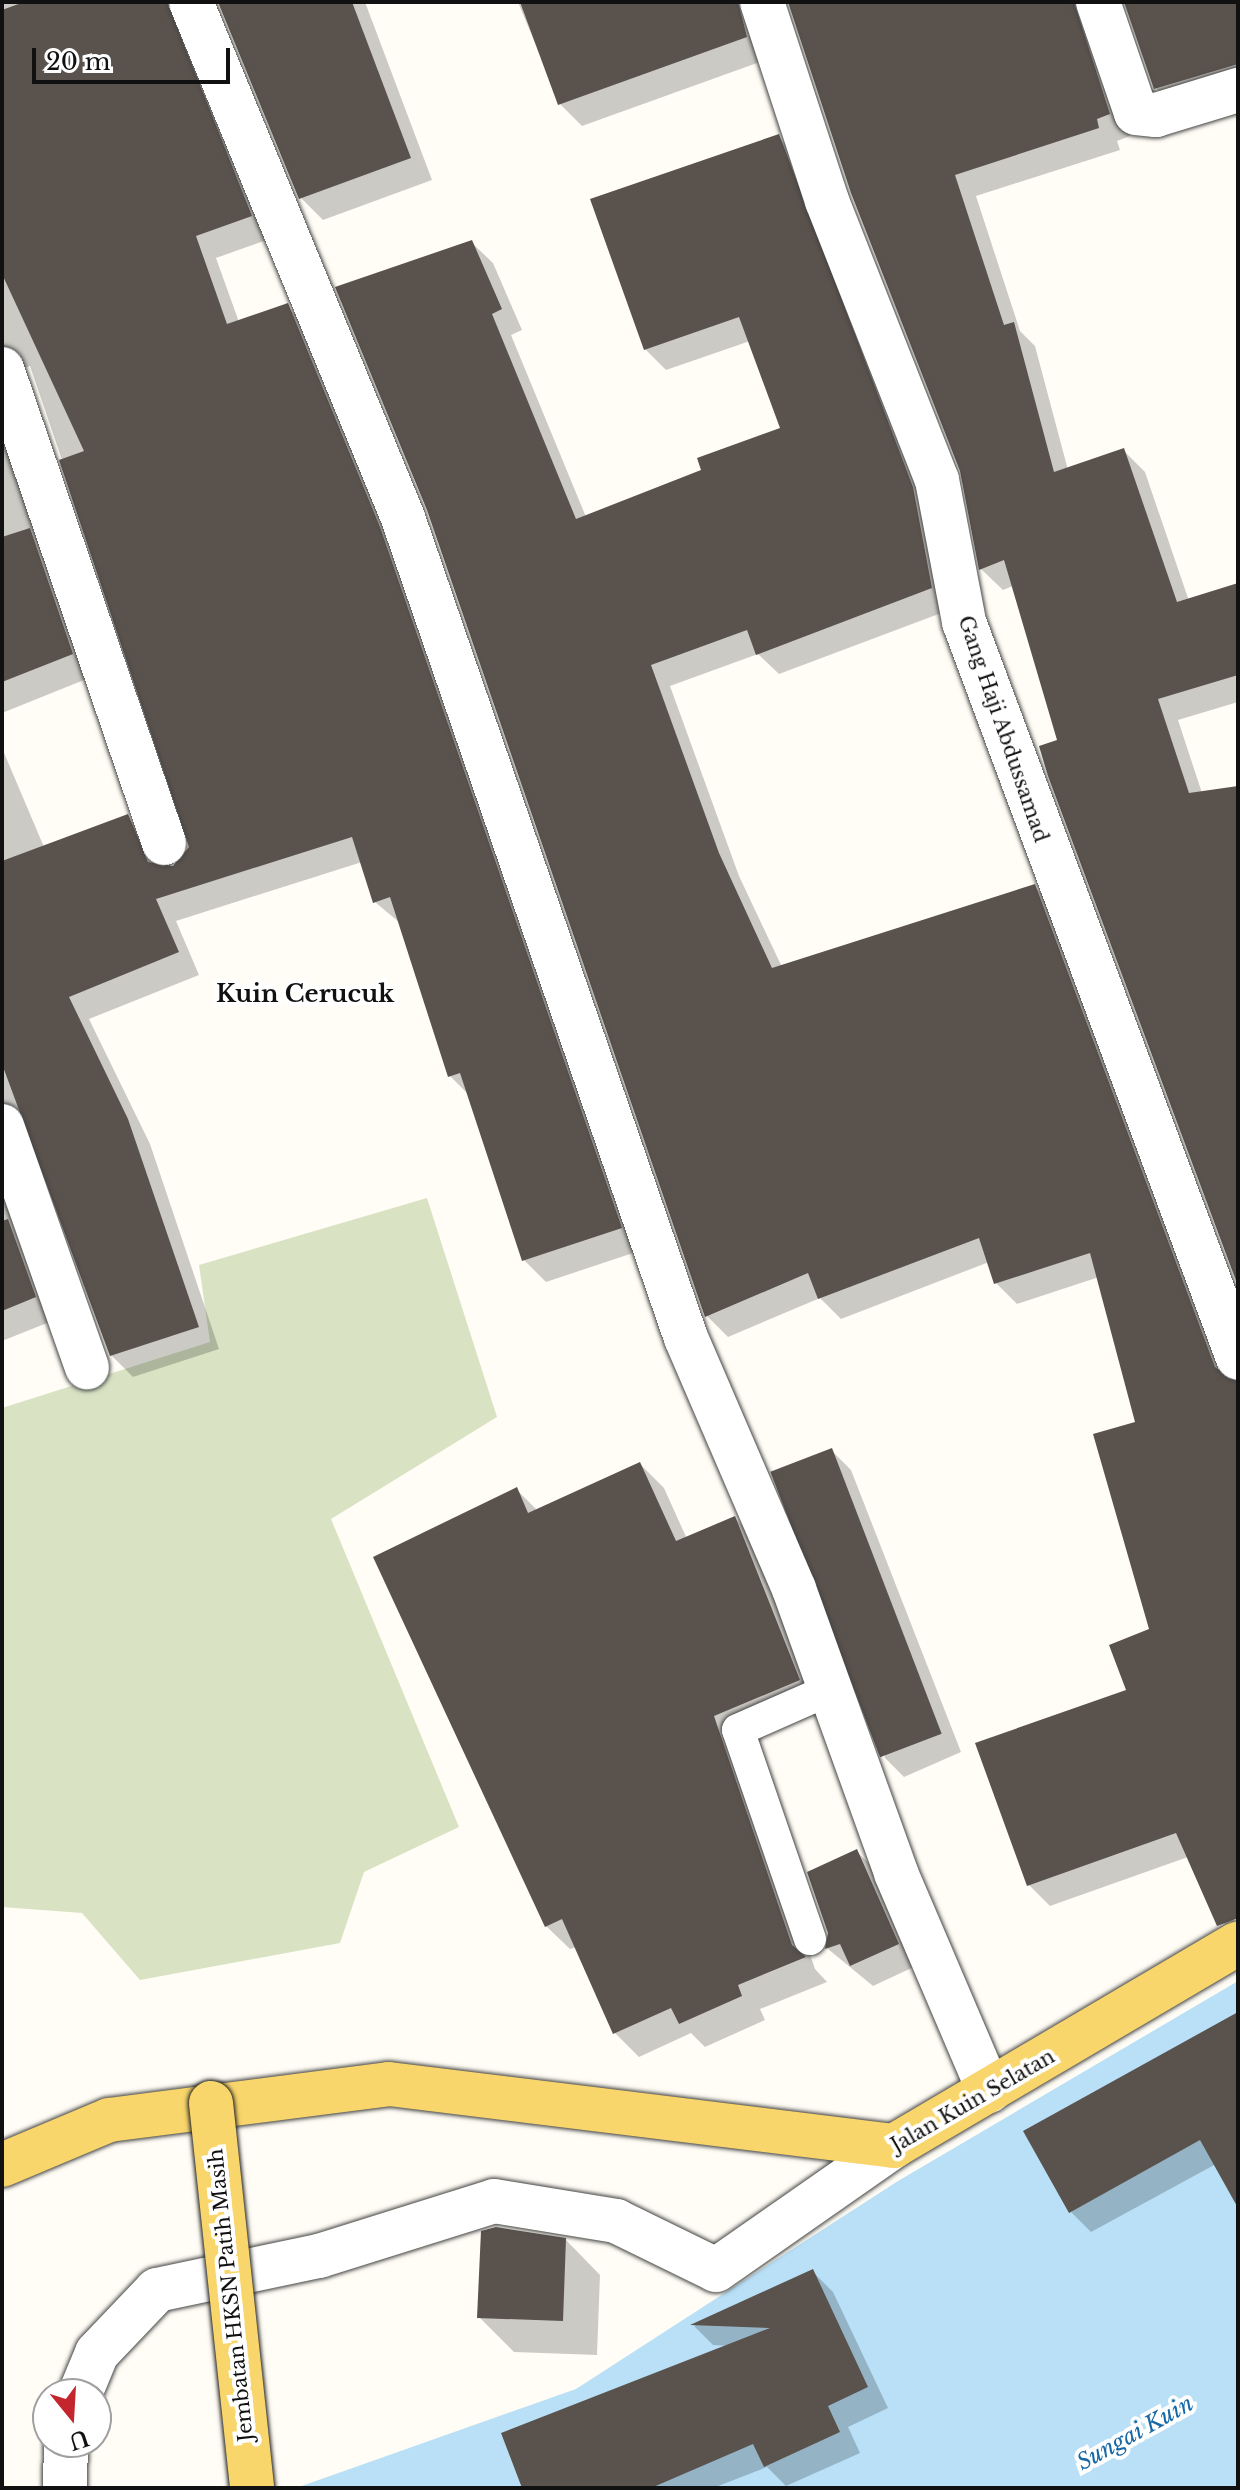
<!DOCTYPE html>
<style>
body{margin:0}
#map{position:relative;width:1240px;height:2490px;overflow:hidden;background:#fffdf5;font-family:"Libre Baskerville",serif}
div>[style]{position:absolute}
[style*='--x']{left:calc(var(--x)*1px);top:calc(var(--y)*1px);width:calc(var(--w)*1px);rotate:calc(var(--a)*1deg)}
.cemetery>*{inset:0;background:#d9e3c4}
.water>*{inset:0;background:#b9e0f7}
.shadow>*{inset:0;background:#0003}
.building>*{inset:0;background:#5a524d;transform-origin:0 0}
.roads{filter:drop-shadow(0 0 2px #444) drop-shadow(0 0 2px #444)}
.lane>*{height:32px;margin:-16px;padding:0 16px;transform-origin:16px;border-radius:16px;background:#fff}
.street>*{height:44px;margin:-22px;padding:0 22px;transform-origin:22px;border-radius:22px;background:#fff}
.primary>*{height:44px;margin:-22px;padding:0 22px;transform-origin:22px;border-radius:22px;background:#f9d66b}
.bridges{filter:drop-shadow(0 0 2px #222) drop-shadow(0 0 2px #222)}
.primary-bridge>*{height:44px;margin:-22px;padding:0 22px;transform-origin:22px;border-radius:22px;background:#f9d66b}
span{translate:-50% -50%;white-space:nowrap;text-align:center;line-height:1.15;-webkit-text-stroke:8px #fff;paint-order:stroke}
.street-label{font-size:20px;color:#111}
.water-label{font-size:22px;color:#1768a6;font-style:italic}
.quarter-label{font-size:24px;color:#111;font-weight:700}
.frame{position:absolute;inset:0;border:4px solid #111;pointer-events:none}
.north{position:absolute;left:32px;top:2378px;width:80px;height:80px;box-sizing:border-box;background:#fff;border:2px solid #a0a0a0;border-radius:50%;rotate:162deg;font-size:22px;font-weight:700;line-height:32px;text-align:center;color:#111}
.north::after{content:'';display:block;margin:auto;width:28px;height:36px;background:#c4262e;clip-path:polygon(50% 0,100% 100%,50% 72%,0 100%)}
.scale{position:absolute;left:32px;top:48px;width:198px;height:36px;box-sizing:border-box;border:4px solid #111;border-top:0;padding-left:10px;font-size:24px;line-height:28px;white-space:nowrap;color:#111;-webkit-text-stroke:6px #fff;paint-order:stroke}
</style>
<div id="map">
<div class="cemetery">
<div style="clip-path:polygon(427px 1198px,497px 1417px,331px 1519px,459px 1827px,364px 1872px,340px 1943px,140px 1980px,82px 1913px,2px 1907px,2px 1408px,210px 1342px,199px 1265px)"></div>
</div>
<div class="water">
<div style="clip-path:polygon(1238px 1981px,1238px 2488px,296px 2488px,576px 2389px,898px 2181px)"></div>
</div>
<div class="shadow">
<div style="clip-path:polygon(2px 2px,208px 2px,272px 238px,216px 258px,239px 322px,287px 306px,309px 328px,401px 551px,642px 1250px,546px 1282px,524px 1260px,469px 1095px,450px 1076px,400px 923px,375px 902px,362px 862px,176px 921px,199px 975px,89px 1019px,150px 1144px,219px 1349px,133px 1377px,111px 1355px,30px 1123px,2px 1139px,2px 748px,44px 847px,127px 817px,149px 839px,161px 867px,172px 869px,184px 861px,190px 835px,30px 366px,5px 374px,2px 389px)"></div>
<div style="clip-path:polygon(220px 2px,365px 2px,432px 180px,323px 220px,301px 198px)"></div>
<div style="clip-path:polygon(518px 2px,774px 2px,768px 59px,582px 126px,560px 104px)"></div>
<div style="clip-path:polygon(790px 2px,1108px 2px,1095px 32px,1130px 136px,1117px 141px,1120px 150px,976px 196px,1020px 331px,1035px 346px,1068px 470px,1123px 450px,1145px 472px,1189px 601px,1238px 589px,1238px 702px,1178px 720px,1202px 793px,1238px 788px,1238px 1280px,1013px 586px,1003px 590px,981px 569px,962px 470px)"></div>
<div style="clip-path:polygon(1126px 2px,1238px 2px,1238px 91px,1178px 110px,1156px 88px)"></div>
<div style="clip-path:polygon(778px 137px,799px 158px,933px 510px,952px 609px,779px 674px,758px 654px,670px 686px,739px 876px,782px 967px,1034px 886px,1055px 907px,1238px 1383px,1234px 1933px,1213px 1912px,1188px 1857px,1050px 1906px,1029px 1885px,1129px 1691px,1152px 1630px,1138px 1423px,1099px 1277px,1017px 1304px,996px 1283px,989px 1262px,841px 1319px,820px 1298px,728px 1337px,707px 1316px,471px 242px,493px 263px,522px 330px,511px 335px,586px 517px,704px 471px,783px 429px,750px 341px,666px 370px,645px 349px)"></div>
<div style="clip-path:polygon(2px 408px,94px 676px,2px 713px)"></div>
<div style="clip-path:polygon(2px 1165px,57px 1319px,2px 1341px)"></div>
<div style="clip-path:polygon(831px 1450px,851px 1470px,961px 1752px,904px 1777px,885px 1758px)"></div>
<div style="clip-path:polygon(640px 1464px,664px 1488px,687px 1539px,735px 1518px,759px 1542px,823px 1704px,737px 1740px,815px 1969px,827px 1982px,760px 2009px,765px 2020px,705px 2047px,691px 2033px,639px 2057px,615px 2033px,577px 1947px,570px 1949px,546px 1926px,517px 1490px,538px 1511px)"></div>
<div style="clip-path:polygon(857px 1852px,878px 1872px,918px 1965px,873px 1986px,828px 1949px)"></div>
<div style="clip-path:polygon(1238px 2020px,1238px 2192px,1216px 2164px,1091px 2232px,1071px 2212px)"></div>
<div style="clip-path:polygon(566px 2240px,600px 2275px,597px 2355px,514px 2352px,479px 2317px)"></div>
<div style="clip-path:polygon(812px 2271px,833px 2292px,888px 2408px,848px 2427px,860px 2453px,786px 2486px,767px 2467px,713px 2488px,525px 2488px,730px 2346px,713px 2345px,694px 2326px)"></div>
</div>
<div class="building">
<div style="clip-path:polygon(24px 2px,167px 2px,252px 216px,196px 236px,227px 324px,288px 303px,380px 527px,622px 1228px,522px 1261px,460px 1073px,448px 1077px,390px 897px,373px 903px,352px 837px,156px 899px,179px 952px,69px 997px,128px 1119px,199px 1327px,110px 1356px,2px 1064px,2px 861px,128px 814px,148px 862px,173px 866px,189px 847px,59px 460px,84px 451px,2px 274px,2px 10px)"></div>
<div style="clip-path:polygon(218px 2px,352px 2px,411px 158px,299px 199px)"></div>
<div style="clip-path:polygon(520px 2px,738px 2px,747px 37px,558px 105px)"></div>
<div style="clip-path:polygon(788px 2px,1074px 2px,1110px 114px,1097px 119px,1099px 128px,955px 175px,1004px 325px,1014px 322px,1054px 472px,1124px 448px,1177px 602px,1238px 583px,1238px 675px,1158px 699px,1189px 793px,1238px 786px,1238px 1286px,1048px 776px,1039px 746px,1057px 740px,1004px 560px,979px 570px,960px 471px,851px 193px)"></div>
<div style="clip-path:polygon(1124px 2px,1238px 2px,1238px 64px,1154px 89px)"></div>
<div style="clip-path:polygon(779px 134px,913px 487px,932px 588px,756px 655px,747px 630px,651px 665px,719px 853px,772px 968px,1035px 884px,1215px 1367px,1238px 1382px,1238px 1918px,1217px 1926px,1176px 1833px,1027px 1886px,975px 1743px,1126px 1690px,1109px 1645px,1149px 1629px,1093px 1434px,1135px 1422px,1090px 1253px,994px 1284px,979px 1238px,818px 1299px,808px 1273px,705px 1317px,427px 510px,335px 287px,472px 240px,502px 309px,492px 314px,576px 519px,701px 470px,697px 458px,780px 428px,739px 317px,644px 350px,590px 199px)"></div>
<div style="clip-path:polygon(30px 528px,73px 654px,2px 682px,2px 537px)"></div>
<div style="clip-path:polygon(8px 1219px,36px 1297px,2px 1311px,2px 1221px)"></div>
<div style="left:832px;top:1448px;width:306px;height:66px;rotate:69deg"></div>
<div style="clip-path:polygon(640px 1462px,676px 1541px,735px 1516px,800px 1680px,714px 1716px,792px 1945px,806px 1957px,738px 1985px,742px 1996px,679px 2024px,671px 2008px,613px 2034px,562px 1919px,545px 1927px,373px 1557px,517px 1487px,528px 1513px)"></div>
<div style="clip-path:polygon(857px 1849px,899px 1944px,850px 1966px,840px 1944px,825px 1949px,828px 1933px,807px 1872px)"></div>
<div style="clip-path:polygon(1238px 2012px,1238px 2208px,1200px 2140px,1069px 2213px,1023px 2131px)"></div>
<div style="clip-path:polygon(496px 2227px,566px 2238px,563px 2321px,477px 2318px,481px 2231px)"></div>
<div style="clip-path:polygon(813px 2269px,868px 2387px,828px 2406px,840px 2432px,764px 2467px,753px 2444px,651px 2488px,522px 2488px,501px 2433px,770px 2328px,690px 2325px)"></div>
</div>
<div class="roads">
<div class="lane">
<div style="--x:810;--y:1939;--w:221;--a:-109"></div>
<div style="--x:738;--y:1730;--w:99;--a:-23.7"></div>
</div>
<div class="street">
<div style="--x:191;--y:2;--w:558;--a:67.66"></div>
<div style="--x:403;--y:518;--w:867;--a:70.96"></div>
<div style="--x:686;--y:1338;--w:273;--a:66.7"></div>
<div style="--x:794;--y:1589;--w:302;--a:70.2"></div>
<div style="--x:896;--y:1873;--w:237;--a:66.9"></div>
<div style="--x:762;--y:2;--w:209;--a:71.9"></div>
<div style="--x:827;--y:201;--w:300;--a:68.5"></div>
<div style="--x:937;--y:480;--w:145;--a:79.2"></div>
<div style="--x:964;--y:622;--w:785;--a:69.58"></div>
<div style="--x:1098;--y:2;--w:117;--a:71.1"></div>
<div style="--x:1136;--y:113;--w:20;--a:6"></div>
<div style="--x:1156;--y:115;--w:86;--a:-17"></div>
<div style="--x:2;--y:369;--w:501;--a:71.13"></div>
<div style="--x:2;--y:1126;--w:256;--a:70.6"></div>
<div style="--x:80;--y:2394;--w:44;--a:-67.5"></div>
<div style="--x:97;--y:2353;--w:87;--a:-46.4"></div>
<div style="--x:157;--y:2290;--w:166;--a:-11.9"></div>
<div style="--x:319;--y:2256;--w:183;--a:-17.4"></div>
<div style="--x:494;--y:2201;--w:124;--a:9.3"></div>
<div style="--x:616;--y:2221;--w:111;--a:26.1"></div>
<div style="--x:716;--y:2270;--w:217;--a:-34.9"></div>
<div style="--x:65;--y:2488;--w:46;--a:-88.8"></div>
</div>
<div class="primary">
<div style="--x:2;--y:2165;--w:116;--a:-22.8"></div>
<div style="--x:109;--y:2120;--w:282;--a:-7.3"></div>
<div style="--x:389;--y:2084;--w:509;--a:7"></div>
<div style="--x:894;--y:2146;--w:399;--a:-30.5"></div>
</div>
</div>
<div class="bridges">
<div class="primary-bridge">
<div style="--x:211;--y:2103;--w:387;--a:83.9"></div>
</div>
</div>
<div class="street-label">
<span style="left:1003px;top:729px;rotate:71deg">Gang Haji Abdussamad</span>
<span style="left:973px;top:2101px;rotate:-30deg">Jalan Kuin Selatan</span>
<span style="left:231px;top:2295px;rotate:-96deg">Jembatan HKSN Patih Masih</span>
</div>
<div class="water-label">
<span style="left:1135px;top:2433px;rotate:-29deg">Sungai Kuin</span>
</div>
<div class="quarter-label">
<span style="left:305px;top:994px">Kuin Cerucuk</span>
</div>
<div class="frame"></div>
<div class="north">U</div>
<div class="scale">20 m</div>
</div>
